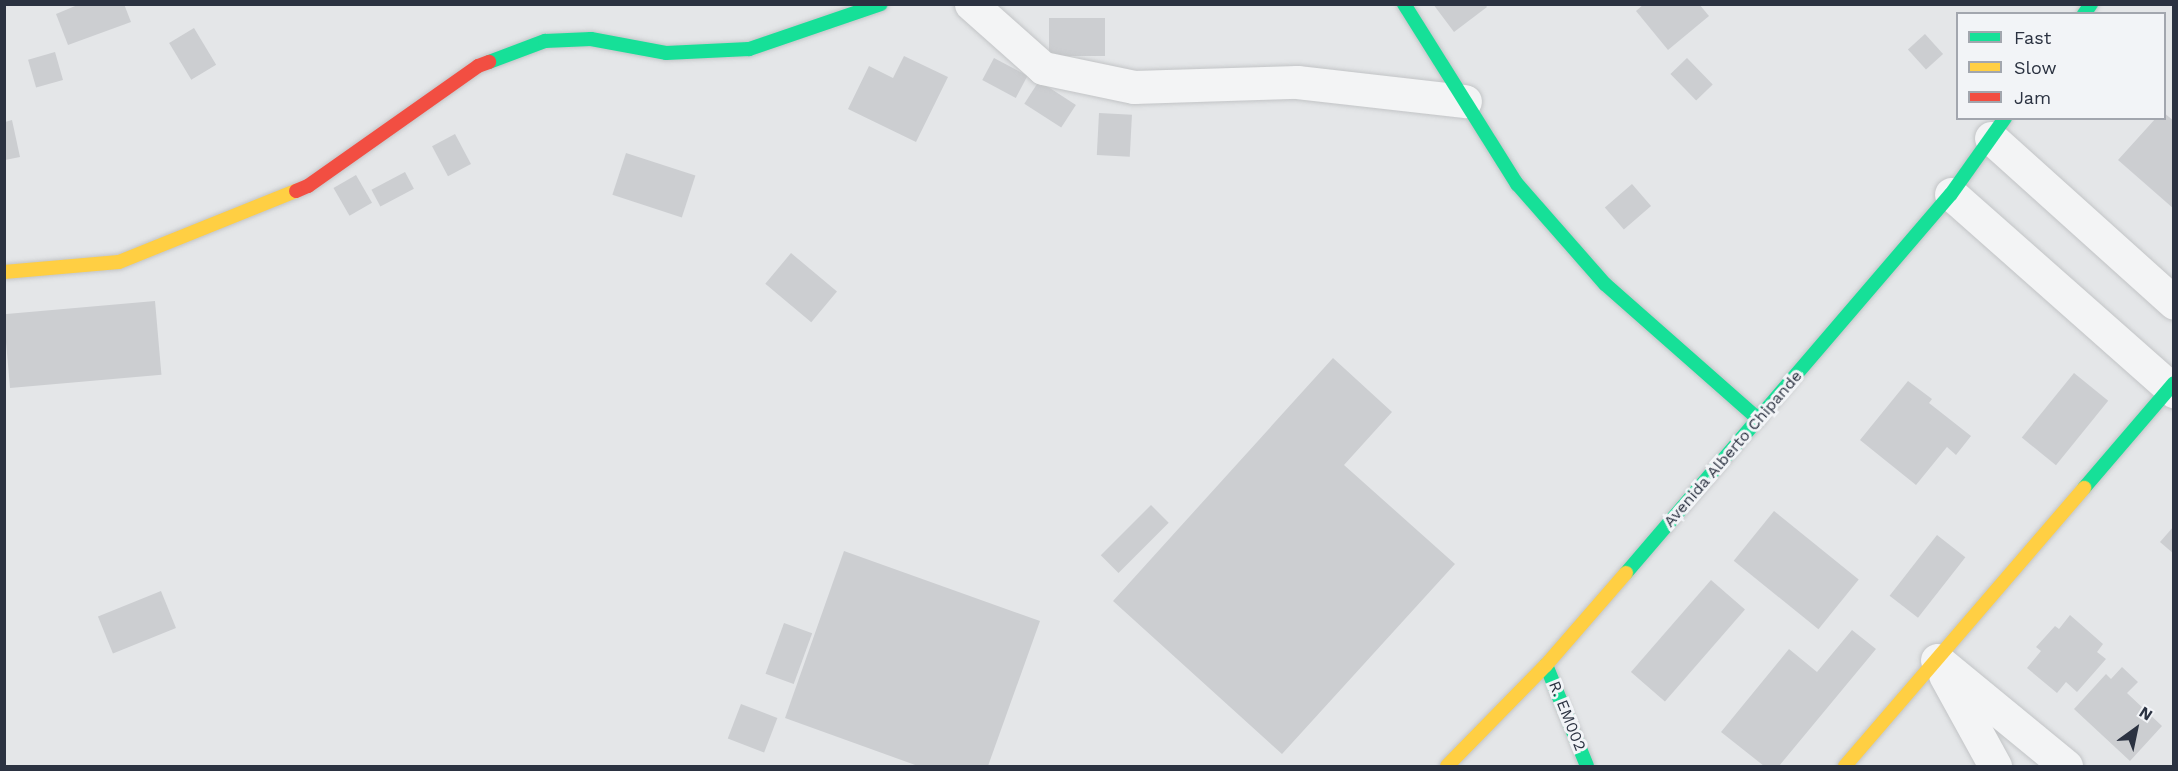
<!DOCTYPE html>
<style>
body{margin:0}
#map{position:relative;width:2178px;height:771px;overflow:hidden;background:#e4e6e8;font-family:"Work Sans",sans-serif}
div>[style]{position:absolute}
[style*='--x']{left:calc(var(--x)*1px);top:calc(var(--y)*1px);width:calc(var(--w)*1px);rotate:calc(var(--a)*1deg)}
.building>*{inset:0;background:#ccced1;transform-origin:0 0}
.roads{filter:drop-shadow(0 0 2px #c2c4c6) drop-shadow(0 0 2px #c2c4c6)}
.street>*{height:33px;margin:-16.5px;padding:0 16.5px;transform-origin:16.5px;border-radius:16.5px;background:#f3f4f5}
.fast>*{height:14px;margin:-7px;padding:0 7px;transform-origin:7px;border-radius:7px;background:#16e098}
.slow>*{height:14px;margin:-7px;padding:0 7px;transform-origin:7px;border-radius:7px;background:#ffcf43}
.jam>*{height:14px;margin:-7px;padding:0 7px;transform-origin:7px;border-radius:7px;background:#f24e42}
span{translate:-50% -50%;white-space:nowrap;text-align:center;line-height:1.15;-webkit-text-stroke:6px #f2f4f7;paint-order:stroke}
.street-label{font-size:16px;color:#2b3241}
.frame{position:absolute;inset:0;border:6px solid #2b3241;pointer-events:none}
.legend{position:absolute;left:1956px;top:12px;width:210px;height:108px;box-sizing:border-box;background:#f2f4f7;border:2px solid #a2a6ae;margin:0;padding:8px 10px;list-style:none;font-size:18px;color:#2b3241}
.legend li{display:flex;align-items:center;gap:12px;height:30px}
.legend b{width:30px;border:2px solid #a2a6ae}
.north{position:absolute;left:2106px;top:699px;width:60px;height:60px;-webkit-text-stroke:4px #f2f4f7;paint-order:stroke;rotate:33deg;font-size:16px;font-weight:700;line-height:24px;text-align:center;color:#2b3241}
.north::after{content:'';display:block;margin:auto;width:21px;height:27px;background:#2b3241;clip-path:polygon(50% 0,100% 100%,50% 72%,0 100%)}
</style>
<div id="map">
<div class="building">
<div style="clip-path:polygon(80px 4px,124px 4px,131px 22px,68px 45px,56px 14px)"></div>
<div style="clip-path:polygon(1433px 4px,1485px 4px,1487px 7px,1454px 32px)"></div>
<div style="clip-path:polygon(1644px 4px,1699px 4px,1709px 16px,1668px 50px,1636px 11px)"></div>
<div style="left:1049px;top:18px;width:56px;height:38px"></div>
<div style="left:194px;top:28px;width:43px;height:29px;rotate:59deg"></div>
<div style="left:1925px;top:34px;width:27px;height:23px;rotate:48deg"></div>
<div style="left:55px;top:52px;width:29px;height:28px;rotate:74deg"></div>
<div style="clip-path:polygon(904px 56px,948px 77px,916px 142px,848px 109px,869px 66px,893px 78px)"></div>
<div style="left:994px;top:58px;width:38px;height:25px;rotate:28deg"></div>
<div style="left:1687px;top:58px;width:37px;height:23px;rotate:46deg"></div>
<div style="left:1039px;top:81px;width:44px;height:27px;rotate:33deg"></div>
<div style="left:1099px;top:113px;width:33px;height:42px;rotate:3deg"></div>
<div style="clip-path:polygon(2164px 113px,2174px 121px,2174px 209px,2118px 160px,2156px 118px,2164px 118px)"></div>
<div style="clip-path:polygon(12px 120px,20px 157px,5px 160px,5px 122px)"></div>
<div style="left:455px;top:134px;width:34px;height:26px;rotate:62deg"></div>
<div style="left:626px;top:153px;width:73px;height:44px;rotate:18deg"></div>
<div style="left:405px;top:172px;width:19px;height:38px;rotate:62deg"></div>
<div style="left:356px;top:175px;width:32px;height:26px;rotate:60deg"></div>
<div style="left:1632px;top:184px;width:29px;height:36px;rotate:49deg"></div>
<div style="left:791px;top:253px;width:60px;height:40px;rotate:40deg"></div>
<div style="left:155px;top:301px;width:74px;height:152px;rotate:85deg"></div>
<div style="clip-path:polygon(1333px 358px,1392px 412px,1344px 465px,1455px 564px,1282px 754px,1113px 601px)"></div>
<div style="left:2074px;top:373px;width:44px;height:83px;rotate:39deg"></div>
<div style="clip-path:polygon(1908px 381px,1932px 399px,1929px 403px,1971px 436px,1956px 455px,1947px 447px,1916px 485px,1860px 440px)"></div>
<div style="left:1151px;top:505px;width:25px;height:71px;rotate:45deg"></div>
<div style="left:1774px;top:511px;width:109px;height:64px;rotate:39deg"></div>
<div style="clip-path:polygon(2174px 526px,2174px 554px,2160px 542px)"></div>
<div style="left:1937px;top:535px;width:36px;height:77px;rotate:38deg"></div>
<div style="clip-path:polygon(844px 551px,1040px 621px,988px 766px,918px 766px,785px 718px)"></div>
<div style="left:1711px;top:580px;width:45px;height:122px;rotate:41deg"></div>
<div style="left:161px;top:591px;width:40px;height:68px;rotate:68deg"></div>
<div style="clip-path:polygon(2070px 615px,2103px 644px,2097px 652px,2106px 659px,2077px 692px,2066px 682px,2057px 693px,2027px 668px,2041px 651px,2036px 647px,2055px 626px,2059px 629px)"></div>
<div style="left:784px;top:623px;width:30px;height:54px;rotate:20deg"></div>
<div style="clip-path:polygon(1852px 630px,1876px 649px,1779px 766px,1764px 766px,1721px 732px,1789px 649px,1817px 672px)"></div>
<div style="clip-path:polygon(2122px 667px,2138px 682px,2127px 693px,2162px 726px,2130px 761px,2074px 709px,2106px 674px,2111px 679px)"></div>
<div style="left:741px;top:704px;width:39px;height:37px;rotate:21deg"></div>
</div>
<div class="roads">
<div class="street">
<div style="--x:971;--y:4;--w:96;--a:41.6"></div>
<div style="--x:1043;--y:68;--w:93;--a:11.8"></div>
<div style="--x:1134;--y:87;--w:163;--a:-1.8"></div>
<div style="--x:1297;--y:82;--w:169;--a:6.5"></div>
<div style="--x:1991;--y:138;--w:246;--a:42"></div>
<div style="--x:1951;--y:194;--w:298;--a:41.5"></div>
<div style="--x:1937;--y:660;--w:167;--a:39.4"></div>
<div style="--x:1945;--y:675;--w:104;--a:61.2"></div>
</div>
<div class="fast">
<div style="--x:1404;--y:4;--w:213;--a:57.9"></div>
<div style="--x:1517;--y:184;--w:133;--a:48.7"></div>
<div style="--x:1605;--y:284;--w:205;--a:41.4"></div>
<div style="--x:2084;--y:14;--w:12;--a:-55"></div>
<div style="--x:489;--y:62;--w:60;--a:-20.6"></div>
<div style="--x:545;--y:41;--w:46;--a:-2.5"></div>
<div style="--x:591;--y:39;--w:76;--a:10.6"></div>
<div style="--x:666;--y:53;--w:83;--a:-2.8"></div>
<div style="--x:749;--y:49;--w:139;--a:-18.8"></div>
<div style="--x:2084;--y:488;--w:138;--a:-49.4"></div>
<div style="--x:1626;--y:573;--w:499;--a:-49.4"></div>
<div style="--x:1951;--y:194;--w:93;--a:-54.6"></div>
<div style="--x:1546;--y:665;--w:109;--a:67.9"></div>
</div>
<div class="slow">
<div style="--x:4;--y:272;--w:115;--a:-5"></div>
<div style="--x:119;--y:262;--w:191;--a:-21.9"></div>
<div style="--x:1447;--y:766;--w:141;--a:-45.6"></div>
<div style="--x:1546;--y:665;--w:122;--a:-49"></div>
<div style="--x:1845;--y:766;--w:367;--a:-49.3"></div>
</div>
<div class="jam">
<div style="--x:296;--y:191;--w:13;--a:-23"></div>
<div style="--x:308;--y:186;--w:208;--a:-35.2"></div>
<div style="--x:478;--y:66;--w:12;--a:-20"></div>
</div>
</div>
<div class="street-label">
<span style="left:1733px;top:449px;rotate:-49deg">Avenida Alberto Chipande</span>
<span style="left:1567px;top:716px;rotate:68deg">R. EM002</span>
</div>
<div class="frame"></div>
<ul class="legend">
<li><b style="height:8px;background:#16e098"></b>Fast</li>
<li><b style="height:8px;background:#ffcf43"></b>Slow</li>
<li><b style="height:8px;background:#f24e42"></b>Jam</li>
</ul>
<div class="north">N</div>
</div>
